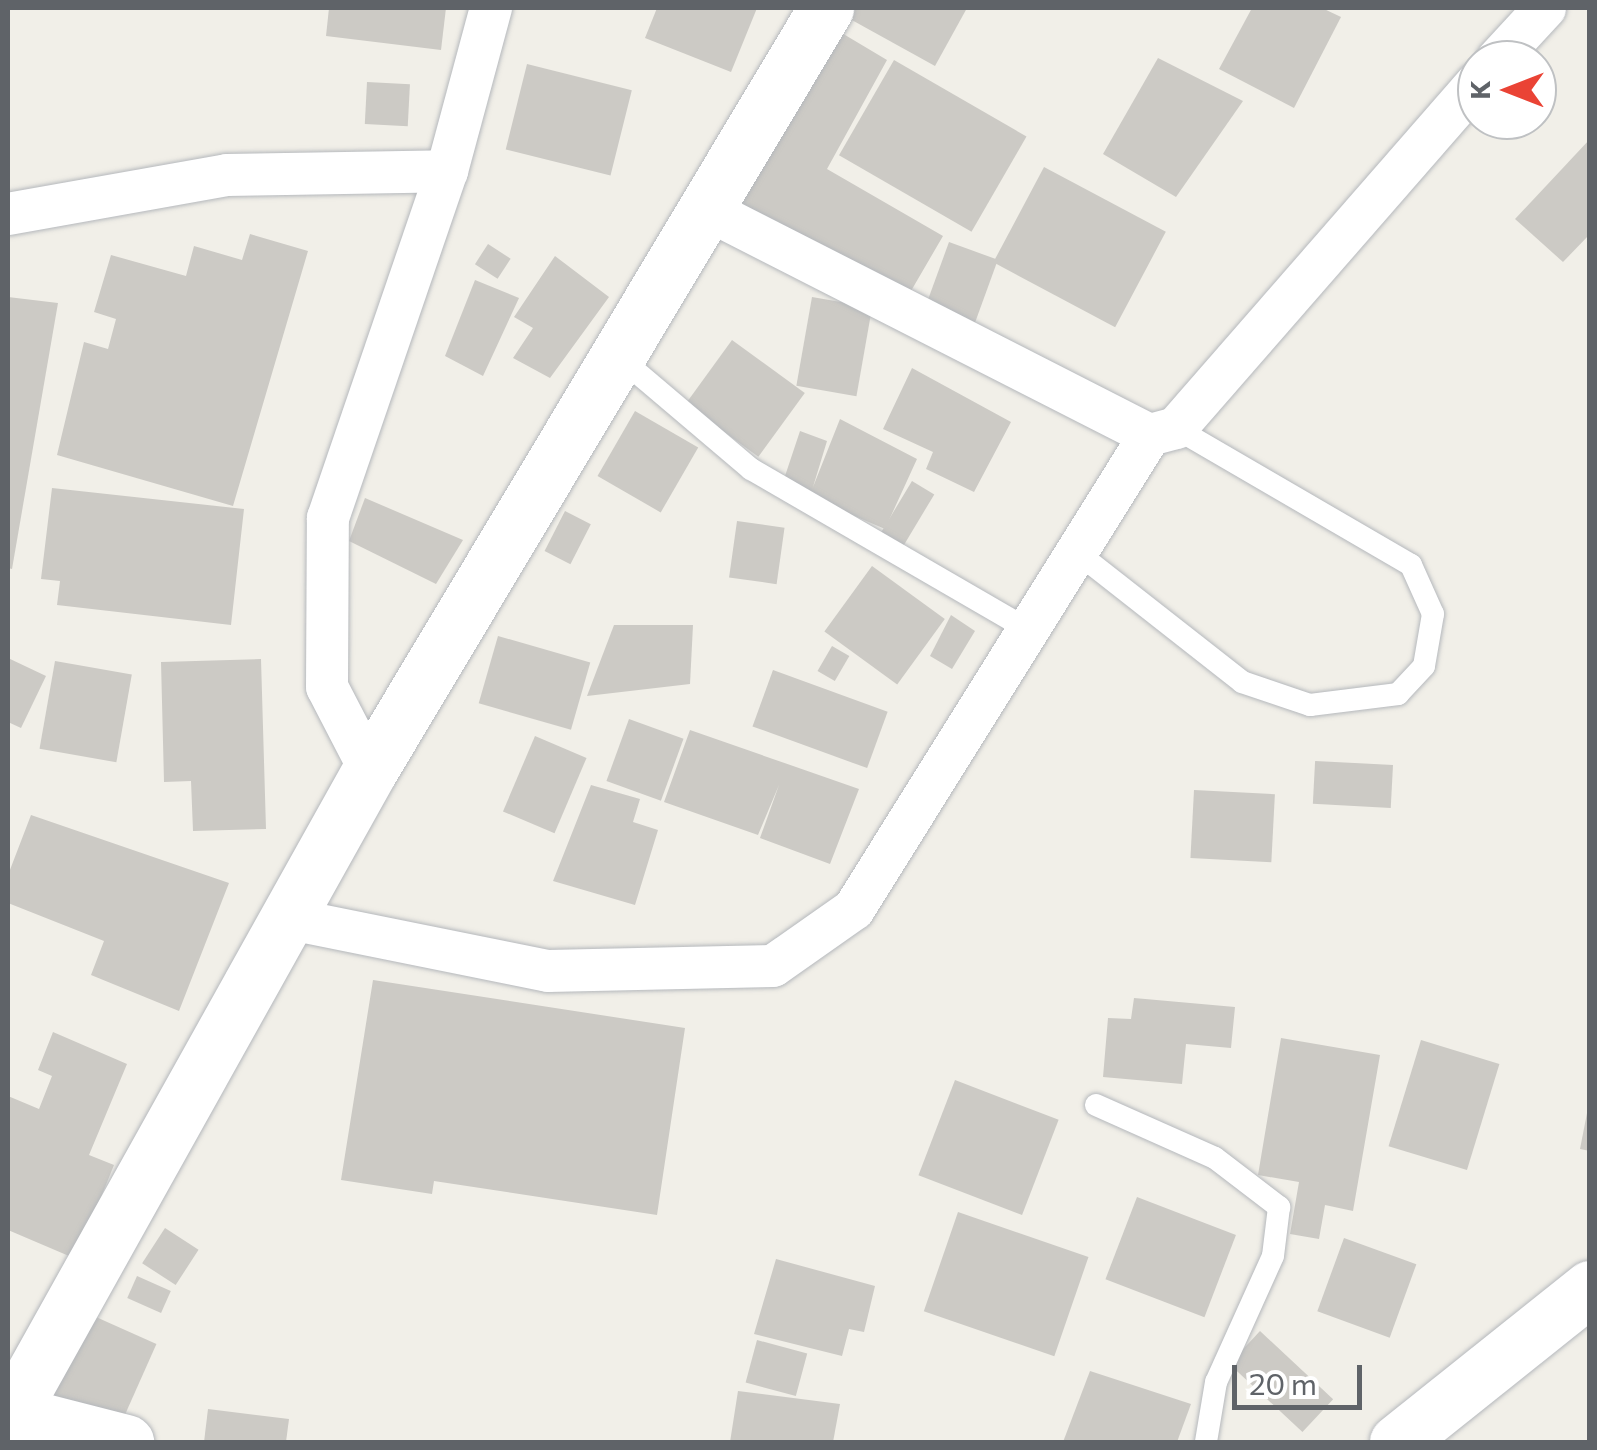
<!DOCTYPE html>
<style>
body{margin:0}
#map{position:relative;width:1597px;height:1450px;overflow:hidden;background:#f1efe8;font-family:Commissioner,sans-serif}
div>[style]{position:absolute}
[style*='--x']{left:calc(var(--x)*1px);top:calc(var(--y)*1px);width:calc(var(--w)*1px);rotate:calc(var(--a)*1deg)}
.building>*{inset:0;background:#cccac5;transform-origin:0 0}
.roads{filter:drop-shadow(0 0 2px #b5b8bc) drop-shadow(0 0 2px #b5b8bc)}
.lane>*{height:22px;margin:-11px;padding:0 11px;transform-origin:11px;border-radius:11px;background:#fff}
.street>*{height:42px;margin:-21px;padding:0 21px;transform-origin:21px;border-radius:21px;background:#fff}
.secondary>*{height:55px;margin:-27.5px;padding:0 27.5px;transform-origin:27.5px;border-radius:27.5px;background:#fff}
span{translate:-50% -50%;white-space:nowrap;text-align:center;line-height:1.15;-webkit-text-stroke:8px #fff;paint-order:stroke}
.frame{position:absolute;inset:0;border:10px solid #5f6368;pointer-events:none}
.north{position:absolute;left:1457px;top:40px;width:100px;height:100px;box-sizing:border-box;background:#fff;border:2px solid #bfc1c3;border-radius:50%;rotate:270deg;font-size:28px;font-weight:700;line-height:40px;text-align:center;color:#5f6368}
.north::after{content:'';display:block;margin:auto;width:35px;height:45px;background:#ea4335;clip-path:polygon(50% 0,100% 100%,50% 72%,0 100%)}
.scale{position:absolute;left:1232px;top:1365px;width:130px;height:45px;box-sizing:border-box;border:5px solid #5f6368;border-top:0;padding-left:12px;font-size:30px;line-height:35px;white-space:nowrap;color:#5f6368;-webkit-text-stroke:8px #fff;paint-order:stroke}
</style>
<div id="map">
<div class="building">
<div style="clip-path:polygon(329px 8px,446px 8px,441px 50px,326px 36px)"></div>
<div style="clip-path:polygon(657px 8px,757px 8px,731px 72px,645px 38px)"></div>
<div style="clip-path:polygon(856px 8px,967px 8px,935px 66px,850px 19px)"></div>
<div style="clip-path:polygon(1252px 8px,1322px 8px,1341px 17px,1294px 108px,1219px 69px)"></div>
<div style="clip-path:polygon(835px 29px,887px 60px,827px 169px,943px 236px,904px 303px,733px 202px)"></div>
<div style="clip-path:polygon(1158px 58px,1243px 101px,1176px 197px,1103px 154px)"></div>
<div style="left:894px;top:60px;width:153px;height:110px;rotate:30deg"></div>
<div style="left:527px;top:64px;width:108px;height:88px;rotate:14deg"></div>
<div style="left:367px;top:82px;width:43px;height:42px;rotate:3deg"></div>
<div style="clip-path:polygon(1590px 139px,1590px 234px,1563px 262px,1515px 219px)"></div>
<div style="left:1044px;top:167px;width:138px;height:108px;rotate:28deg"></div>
<div style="clip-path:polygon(250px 234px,308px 251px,233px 506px,57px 455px,84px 342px,108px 349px,116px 319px,94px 312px,111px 255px,186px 276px,194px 246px,242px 260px)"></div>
<div style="left:949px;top:242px;width:52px;height:77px;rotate:20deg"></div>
<div style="left:488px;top:244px;width:27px;height:24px;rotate:33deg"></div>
<div style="clip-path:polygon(555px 256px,609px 297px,550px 378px,513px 358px,533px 328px,514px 317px)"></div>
<div style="clip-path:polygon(475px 280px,519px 298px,483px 376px,445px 356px)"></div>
<div style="clip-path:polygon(8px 297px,58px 303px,12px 569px,8px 568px)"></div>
<div style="left:812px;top:297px;width:61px;height:90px;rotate:10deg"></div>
<div style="left:732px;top:340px;width:90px;height:79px;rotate:36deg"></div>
<div style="clip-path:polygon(912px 368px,1011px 422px,974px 492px,926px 469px,933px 452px,883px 429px)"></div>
<div style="left:635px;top:411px;width:73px;height:75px;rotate:30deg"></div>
<div style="clip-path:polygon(840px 419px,917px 459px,885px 529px,782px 485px,800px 431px,827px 441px,813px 487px)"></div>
<div style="left:912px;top:481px;width:26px;height:61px;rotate:31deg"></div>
<div style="clip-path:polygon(52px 488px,244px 509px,231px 625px,57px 605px,60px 581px,41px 579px)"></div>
<div style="clip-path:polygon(365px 498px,463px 540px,436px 584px,349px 541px)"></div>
<div style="left:565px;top:511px;width:29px;height:45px;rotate:27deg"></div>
<div style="left:737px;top:521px;width:48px;height:57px;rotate:8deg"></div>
<div style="left:872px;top:566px;width:90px;height:81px;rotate:36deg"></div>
<div style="clip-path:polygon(951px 615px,975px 631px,952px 669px,930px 656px)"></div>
<div style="clip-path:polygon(614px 625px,693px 625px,690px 684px,587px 696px)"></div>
<div style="left:498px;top:636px;width:96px;height:70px;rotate:16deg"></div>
<div style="left:832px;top:646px;width:20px;height:29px;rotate:30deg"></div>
<div style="clip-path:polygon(8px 658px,46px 676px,21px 728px,8px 722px)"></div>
<div style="clip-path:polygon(261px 659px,266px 829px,193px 831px,191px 781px,164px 782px,161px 662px)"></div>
<div style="left:55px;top:661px;width:78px;height:89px;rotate:10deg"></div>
<div style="left:773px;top:670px;width:122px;height:60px;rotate:20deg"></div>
<div style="left:629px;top:719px;width:58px;height:66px;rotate:20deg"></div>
<div style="clip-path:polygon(690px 730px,859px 789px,830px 864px,760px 838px,779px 785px,758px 835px,664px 802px)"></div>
<div style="left:535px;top:736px;width:56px;height:82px;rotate:23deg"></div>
<div style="left:1393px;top:765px;width:43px;height:78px;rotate:93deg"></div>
<div style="clip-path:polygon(591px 785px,640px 799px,633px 822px,658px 830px,635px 905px,553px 881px)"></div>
<div style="left:1194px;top:790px;width:81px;height:68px;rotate:3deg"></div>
<div style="clip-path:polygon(31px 815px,229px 883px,179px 1011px,91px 975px,104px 941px,8px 903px,8px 875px)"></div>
<div style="clip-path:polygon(373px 980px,685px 1028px,657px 1215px,434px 1181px,432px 1194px,341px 1180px)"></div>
<div style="clip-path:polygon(1134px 998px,1235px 1007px,1231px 1048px,1186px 1044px,1182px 1084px,1103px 1077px,1108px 1018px,1131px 1019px)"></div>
<div style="clip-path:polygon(53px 1032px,127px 1064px,89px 1155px,114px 1165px,76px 1259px,8px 1230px,8px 1096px,39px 1109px,52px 1076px,38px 1070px)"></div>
<div style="clip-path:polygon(1281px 1038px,1380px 1055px,1353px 1211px,1325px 1205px,1319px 1239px,1290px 1234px,1299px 1182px,1258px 1175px)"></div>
<div style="left:1421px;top:1040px;width:82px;height:111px;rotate:17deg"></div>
<div style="left:955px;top:1080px;width:111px;height:102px;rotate:21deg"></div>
<div style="clip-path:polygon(1588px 1108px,1590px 1108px,1590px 1151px,1580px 1149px)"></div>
<div style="left:1137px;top:1197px;width:106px;height:88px;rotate:21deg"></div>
<div style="left:958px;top:1212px;width:138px;height:105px;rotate:19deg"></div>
<div style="left:165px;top:1228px;width:40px;height:42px;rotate:33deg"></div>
<div style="left:1344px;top:1238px;width:77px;height:78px;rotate:20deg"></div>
<div style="clip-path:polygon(776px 1259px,875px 1286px,864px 1332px,849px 1329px,842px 1356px,754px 1334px)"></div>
<div style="left:137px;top:1276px;width:37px;height:24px;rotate:24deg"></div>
<div style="left:87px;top:1313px;width:76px;height:90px;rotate:24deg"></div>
<div style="left:1260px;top:1331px;width:100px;height:45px;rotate:43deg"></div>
<div style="left:757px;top:1340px;width:52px;height:44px;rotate:15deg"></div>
<div style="clip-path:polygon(1090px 1371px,1191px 1404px,1177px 1442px,1063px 1442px)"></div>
<div style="clip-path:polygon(738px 1391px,840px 1404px,833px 1442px,730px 1442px)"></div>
<div style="clip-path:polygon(208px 1409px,289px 1419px,286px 1442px,204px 1442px)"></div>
</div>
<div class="roads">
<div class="lane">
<div style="--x:620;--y:358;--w:172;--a:40.3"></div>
<div style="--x:751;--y:469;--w:325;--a:30.1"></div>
<div style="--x:1079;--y:554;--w:207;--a:38.1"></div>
<div style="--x:1242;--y:682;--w:72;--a:18.7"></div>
<div style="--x:1310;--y:705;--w:89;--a:-7.1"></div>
<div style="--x:1398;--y:694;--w:38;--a:-47"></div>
<div style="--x:1424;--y:666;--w:53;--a:-80.2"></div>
<div style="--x:1433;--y:614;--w:54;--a:-114.2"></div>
<div style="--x:1411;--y:565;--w:272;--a:-149.8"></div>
<div style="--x:1096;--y:1105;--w:130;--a:24"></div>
<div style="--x:1215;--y:1158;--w:81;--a:37.4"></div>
<div style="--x:1279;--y:1207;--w:49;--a:97"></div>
<div style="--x:1273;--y:1256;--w:138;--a:114.3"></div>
<div style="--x:1216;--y:1382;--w:61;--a:99.5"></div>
</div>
<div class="street">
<div style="--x:1497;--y:60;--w:71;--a:-47.3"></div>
<div style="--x:706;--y:209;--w:498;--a:27"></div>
<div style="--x:1150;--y:435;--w:27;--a:-15"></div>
<div style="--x:1176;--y:428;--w:458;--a:-48.9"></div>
<div style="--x:8;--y:214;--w:222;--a:-10.1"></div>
<div style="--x:227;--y:175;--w:220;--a:-1"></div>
<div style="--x:370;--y:770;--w:93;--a:-117.4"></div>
<div style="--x:327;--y:687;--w:169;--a:-89.7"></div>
<div style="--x:328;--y:518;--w:367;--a:-71.1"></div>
<div style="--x:447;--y:171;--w:169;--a:-74.9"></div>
<div style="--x:290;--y:919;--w:263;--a:11.4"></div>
<div style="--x:548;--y:971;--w:225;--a:-1.3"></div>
<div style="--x:773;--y:966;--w:99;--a:-35.1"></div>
<div style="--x:854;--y:909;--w:559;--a:-58.02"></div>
</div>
<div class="secondary">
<div style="--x:12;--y:1413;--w:118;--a:14.3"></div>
<div style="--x:8;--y:1419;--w:743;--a:-60.85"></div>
<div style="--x:370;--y:770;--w:888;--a:-59.1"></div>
<div style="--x:1397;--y:1442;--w:247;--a:-38.6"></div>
</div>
</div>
<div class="frame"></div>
<div class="north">K</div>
<div class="scale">20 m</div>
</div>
